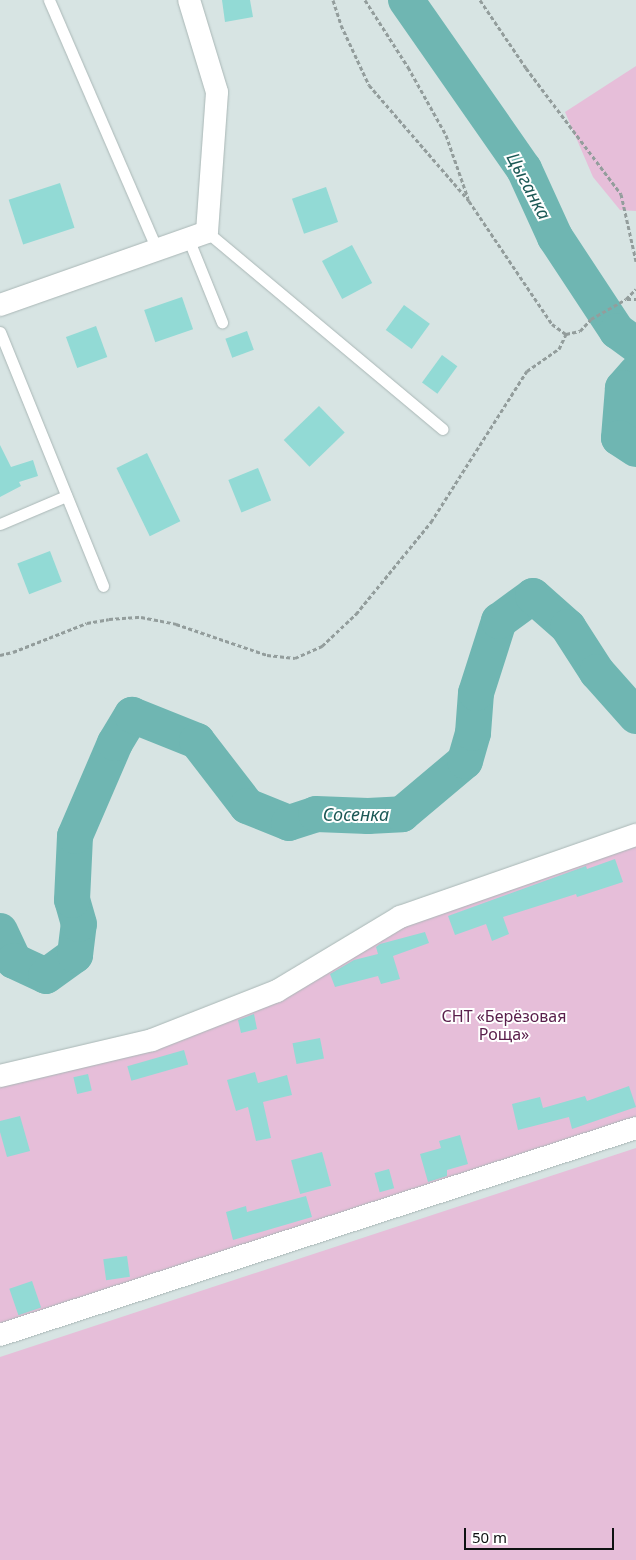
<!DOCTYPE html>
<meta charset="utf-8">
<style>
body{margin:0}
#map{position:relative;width:636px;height:1560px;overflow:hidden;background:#d7e4e3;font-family:"Noto Sans",sans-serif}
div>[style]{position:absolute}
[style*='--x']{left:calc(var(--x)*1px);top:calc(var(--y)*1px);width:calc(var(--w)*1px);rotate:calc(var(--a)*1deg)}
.green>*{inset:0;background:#e6bed9}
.river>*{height:36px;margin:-18px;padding:0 18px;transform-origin:18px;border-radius:18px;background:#6fb6b2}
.building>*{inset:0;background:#92dad5;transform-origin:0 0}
.path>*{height:3px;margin-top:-1.5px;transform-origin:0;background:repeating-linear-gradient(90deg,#939d9c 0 4px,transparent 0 6.5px)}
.roads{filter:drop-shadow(0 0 1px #aab7b6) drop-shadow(0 0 1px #aab7b6)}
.lane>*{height:11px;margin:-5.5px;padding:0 5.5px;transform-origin:5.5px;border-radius:5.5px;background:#fff}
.street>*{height:22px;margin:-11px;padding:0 11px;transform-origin:11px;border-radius:11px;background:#fff}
span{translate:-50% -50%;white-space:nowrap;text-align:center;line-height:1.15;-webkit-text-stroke:4px #fff;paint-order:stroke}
.park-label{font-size:16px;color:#5a204c}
.water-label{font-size:18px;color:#1c5956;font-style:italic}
.scale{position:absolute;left:464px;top:1528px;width:150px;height:22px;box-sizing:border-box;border:2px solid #0e1212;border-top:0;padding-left:6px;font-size:15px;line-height:18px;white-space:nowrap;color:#0e1212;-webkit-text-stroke:4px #fff;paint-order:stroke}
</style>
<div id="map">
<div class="green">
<div style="clip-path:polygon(636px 66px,636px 211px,620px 210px,593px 177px,565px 112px)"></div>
<div style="clip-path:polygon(636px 843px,636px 1120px,0 1332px,0 1081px,215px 1022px,404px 921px)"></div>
<div style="clip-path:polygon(636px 1148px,636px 1560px,0 1560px,0 1357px)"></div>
</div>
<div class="river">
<div style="--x:406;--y:0;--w:206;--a:55.1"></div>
<div style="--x:524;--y:169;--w:75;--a:65.5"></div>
<div style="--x:555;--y:237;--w:113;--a:56.6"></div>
<div style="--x:617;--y:331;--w:24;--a:36"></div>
<div style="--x:636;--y:373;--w:20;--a:131"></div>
<div style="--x:623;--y:388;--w:50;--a:94.6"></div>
<div style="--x:619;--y:438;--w:20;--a:33"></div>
<div style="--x:0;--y:931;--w:33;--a:65"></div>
<div style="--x:14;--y:961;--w:35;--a:25"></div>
<div style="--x:46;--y:976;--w:36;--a:-36"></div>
<div style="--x:75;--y:955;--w:31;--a:-83"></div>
<div style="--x:79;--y:924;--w:25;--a:-106"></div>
<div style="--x:72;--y:900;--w:64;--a:-87.3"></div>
<div style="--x:75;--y:836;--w:101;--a:-66.7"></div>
<div style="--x:115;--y:743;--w:33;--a:-59"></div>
<div style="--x:132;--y:715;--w:70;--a:21.8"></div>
<div style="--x:197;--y:741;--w:82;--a:52.4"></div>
<div style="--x:247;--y:806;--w:45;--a:22"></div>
<div style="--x:289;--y:823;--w:28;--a:-18"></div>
<div style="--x:316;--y:814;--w:52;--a:2.2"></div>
<div style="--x:368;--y:816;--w:34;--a:-3"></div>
<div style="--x:402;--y:814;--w:82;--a:-40.1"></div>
<div style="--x:465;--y:761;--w:29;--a:-74"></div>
<div style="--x:473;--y:733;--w:40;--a:-85.7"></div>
<div style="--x:476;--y:693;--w:76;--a:-72.3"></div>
<div style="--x:499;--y:621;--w:42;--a:-36.3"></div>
<div style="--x:533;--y:596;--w:47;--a:41.5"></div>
<div style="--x:568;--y:627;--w:54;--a:57.2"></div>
<div style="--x:597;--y:672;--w:59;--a:48.4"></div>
</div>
<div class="building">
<div style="clip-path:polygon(222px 0,250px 0,253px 17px,225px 22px)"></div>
<div style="left:60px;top:183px;width:47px;height:54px;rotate:72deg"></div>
<div style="left:326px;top:187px;width:37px;height:36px;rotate:71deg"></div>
<div style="left:352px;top:245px;width:43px;height:34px;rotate:62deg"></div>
<div style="left:182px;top:297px;width:34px;height:40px;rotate:71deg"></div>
<div style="left:404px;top:305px;width:32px;height:31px;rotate:36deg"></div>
<div style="left:96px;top:326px;width:33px;height:32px;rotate:70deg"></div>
<div style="left:247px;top:331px;width:20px;height:23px;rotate:70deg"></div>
<div style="left:442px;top:355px;width:19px;height:34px;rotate:36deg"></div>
<div style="left:319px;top:406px;width:37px;height:49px;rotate:46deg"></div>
<div style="clip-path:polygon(0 445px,11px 467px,33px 460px,38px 476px,19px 482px,21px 486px,0 497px)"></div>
<div style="left:147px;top:453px;width:76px;height:34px;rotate:64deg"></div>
<div style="left:258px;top:468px;width:35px;height:32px;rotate:68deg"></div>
<div style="left:50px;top:551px;width:33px;height:35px;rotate:69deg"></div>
<div style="clip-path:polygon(615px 859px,623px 882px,577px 897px,576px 894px,503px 917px,509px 934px,492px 941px,486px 924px,455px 935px,448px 916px,586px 866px,587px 869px)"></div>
<div style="clip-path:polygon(425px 932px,429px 943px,393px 956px,400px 979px,381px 984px,378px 976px,335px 987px,330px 974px,354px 960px,378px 954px,376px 947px,380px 944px)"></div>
<div style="clip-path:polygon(254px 1014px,257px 1029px,241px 1033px,238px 1020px)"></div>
<div style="left:320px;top:1038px;width:21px;height:28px;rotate:79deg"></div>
<div style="left:184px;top:1050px;width:15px;height:59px;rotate:74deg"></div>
<div style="clip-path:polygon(255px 1072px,258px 1083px,287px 1075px,292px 1095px,263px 1102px,271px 1138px,256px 1141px,248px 1107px,236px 1111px,227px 1080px)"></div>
<div style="left:88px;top:1074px;width:17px;height:15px;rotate:77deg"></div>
<div style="clip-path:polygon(629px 1086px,636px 1107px,572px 1129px,569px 1117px,518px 1130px,512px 1104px,540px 1097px,543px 1108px,585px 1096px,587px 1101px)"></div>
<div style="clip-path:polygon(20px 1116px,30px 1151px,7px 1157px,0 1132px,0 1121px)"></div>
<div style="clip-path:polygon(460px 1135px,468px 1164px,447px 1170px,447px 1176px,428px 1182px,420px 1154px,441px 1148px,439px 1141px)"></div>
<div style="left:322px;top:1152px;width:35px;height:32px;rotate:75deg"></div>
<div style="left:389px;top:1169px;width:20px;height:15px;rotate:75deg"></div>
<div style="clip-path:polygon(306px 1196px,312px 1217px,233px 1240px,226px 1212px,246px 1206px,247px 1212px)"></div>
<div style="left:127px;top:1256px;width:21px;height:24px;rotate:82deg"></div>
<div style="left:32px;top:1281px;width:28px;height:24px;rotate:71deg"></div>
</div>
<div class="path">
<div style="--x:333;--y:0;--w:26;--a:72"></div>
<div style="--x:341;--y:25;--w:66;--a:65"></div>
<div style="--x:369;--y:85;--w:153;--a:49.2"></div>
<div style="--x:469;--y:201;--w:148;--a:56"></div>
<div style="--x:552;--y:324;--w:17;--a:36"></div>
<div style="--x:566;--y:334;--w:14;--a:-12"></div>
<div style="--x:580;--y:331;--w:16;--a:-47"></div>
<div style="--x:591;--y:319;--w:40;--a:-29.7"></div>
<div style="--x:626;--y:299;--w:14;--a:-45"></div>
<div style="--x:365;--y:0;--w:80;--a:57.3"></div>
<div style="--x:408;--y:67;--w:78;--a:60.8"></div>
<div style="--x:446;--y:135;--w:67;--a:70.8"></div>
<div style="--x:480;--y:0;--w:82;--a:55.9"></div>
<div style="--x:526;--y:68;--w:158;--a:53"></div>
<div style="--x:621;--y:194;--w:69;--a:77.4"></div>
<div style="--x:627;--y:299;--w:9;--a:0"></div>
<div style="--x:0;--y:655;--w:13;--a:-13"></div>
<div style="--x:13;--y:652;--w:79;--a:-21.4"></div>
<div style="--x:87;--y:623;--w:22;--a:-10"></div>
<div style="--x:109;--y:619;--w:32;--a:-4"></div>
<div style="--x:141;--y:617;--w:36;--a:11"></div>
<div style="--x:176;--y:624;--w:96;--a:18.8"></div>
<div style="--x:267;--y:655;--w:28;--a:6"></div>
<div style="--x:295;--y:658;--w:30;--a:-24"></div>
<div style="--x:322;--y:646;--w:47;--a:-43.3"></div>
<div style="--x:356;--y:614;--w:119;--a:-50.8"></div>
<div style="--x:431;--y:522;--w:179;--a:-57.6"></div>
<div style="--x:527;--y:371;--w:39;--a:-35"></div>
<div style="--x:559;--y:349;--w:17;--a:-65"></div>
</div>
<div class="roads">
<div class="lane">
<div style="--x:49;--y:0;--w:271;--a:66.6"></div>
<div style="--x:207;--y:232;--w:307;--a:39.9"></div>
<div style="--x:188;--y:238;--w:91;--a:68"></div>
<div style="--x:0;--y:332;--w:274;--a:67.9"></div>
<div style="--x:0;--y:524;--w:72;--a:-23"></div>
</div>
<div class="street">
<div style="--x:0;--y:305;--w:219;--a:-19.4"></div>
<div style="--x:207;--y:232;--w:140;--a:-85.9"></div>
<div style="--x:217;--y:92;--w:96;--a:-106.9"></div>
<div style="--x:0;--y:1076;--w:156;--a:-13.3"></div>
<div style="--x:152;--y:1040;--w:134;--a:-21.4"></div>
<div style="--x:277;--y:991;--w:144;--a:-31"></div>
<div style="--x:400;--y:917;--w:250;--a:-19.2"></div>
<div style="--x:0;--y:1335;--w:669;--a:-18.03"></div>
</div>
</div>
<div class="park-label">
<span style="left:504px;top:1025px">СНТ «Берёзовая<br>Роща»</span>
</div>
<div class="water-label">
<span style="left:529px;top:186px;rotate:62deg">Цыганка</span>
<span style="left:356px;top:814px">Сосенка</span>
</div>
<div class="scale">50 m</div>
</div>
